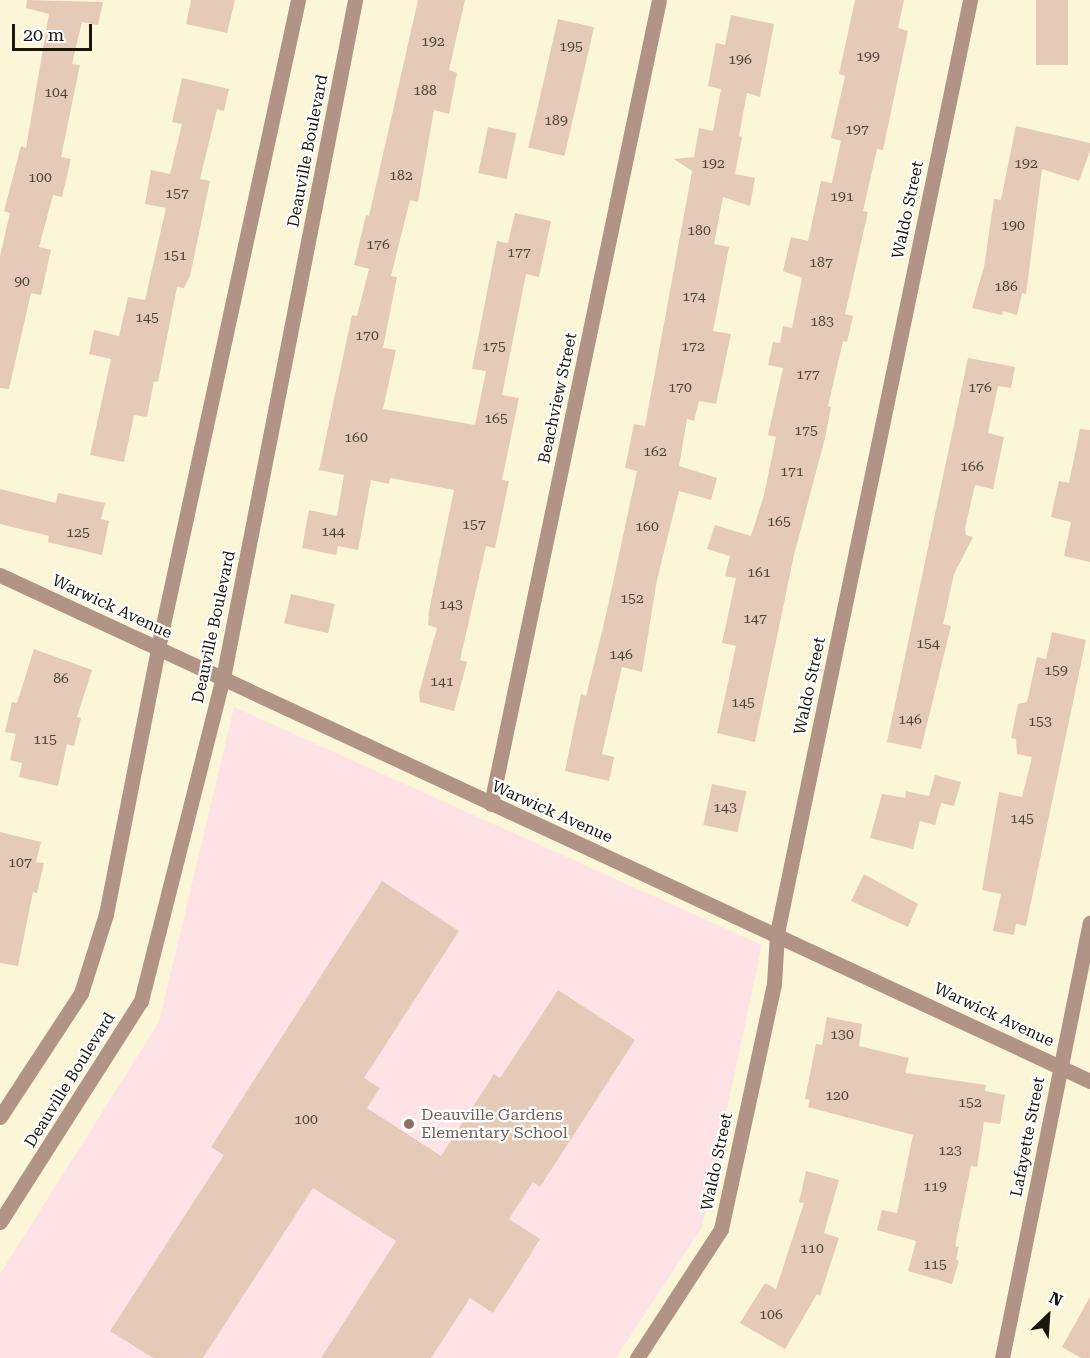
<!DOCTYPE html>
<style>
body{margin:0}
#map{position:relative;width:1090px;height:1358px;overflow:hidden;background:#fcf6d8;font-family:"Roboto Serif",serif}
div>[style]{position:absolute}
[style*='--x']{left:calc(var(--x)*1px);top:calc(var(--y)*1px);width:calc(var(--w)*1px);rotate:calc(var(--a)*1deg)}
.education>*{inset:0;background:#fee3e6}
.building>*{inset:0;background:#e5cab8;transform-origin:0 0}
.minor>*{height:15px;margin:-7.5px;padding:0 7.5px;transform-origin:7.5px;border-radius:7.5px;background:#b19485}
.dots>*{width:16px;height:16px;translate:-50% -50%;box-sizing:border-box;border:3px solid #fff;border-radius:50%}
span{translate:-50% -50%;white-space:nowrap;text-align:center;line-height:1.15;-webkit-text-stroke:4.5px #fff;paint-order:stroke}
.number-label{font-size:14px;color:#4c4438}
.number-label span{-webkit-text-stroke-width:0}
.street-label{font-size:16px;color:#19170d}
.education-label{font-size:16px;color:#785e54}
.left{translate:0 -50%;text-align:left}
.north{position:absolute;left:1018px;top:1286px;width:60px;height:60px;-webkit-text-stroke:4px #fff;paint-order:stroke;rotate:25deg;font-size:16px;font-weight:700;line-height:24px;text-align:center;color:#19170d}
.north::after{content:'';display:block;margin:auto;width:21px;height:27px;background:#19170d;clip-path:polygon(50% 0,100% 100%,50% 72%,0 100%)}
.scale{position:absolute;left:12px;top:24px;width:80px;height:27px;box-sizing:border-box;border:3px solid #19170d;border-top:0;padding-left:8px;font-size:18px;line-height:21px;white-space:nowrap;color:#19170d;-webkit-text-stroke:4px #fff;paint-order:stroke}
</style>
<div id="map">
<div class="education">
<div style="clip-path:polygon(234px 707px,762px 945px,702px 1227px,616px 1358px,0 1358px,0 1274px,159px 1022px)"></div>
</div>
<div class="building">
<div style="clip-path:polygon(27px 0,103px 2px,98px 25px,82px 22px,72px 64px,80px 65px,61px 157px,71px 159px,62px 197px,53px 195px,39px 247px,51px 250px,41px 295px,31px 293px,9px 389px,0 388px,0 256px,10px 213px,4px 211px,21px 146px,26px 148px,49px 14px,26px 8px)"></div>
<div style="clip-path:polygon(191px 0,235px 0,227px 33px,186px 24px)"></div>
<div style="clip-path:polygon(418px 0,465px 0,449px 70px,457px 73px,449px 114px,434px 110px,418px 202px,410px 200px,391px 276px,397px 277px,383px 348px,396px 350px,383px 409px,475px 425px,486px 371px,472px 369px,497px 241px,508px 243px,515px 213px,551px 221px,539px 277px,526px 274px,502px 395px,519px 398px,502px 480px,509px 481px,495px 548px,486px 546px,460px 660px,467px 662px,454px 711px,420px 702px,419px 693px,437px 628px,428px 625px,429px 611px,454px 490px,390px 478px,389px 484px,371px 480px,358px 550px,338px 546px,336px 555px,302px 548px,309px 510px,337px 516px,344px 475px,319px 470px,352px 315px,357px 316px,369px 269px,354px 265px,366px 215px,369px 216px)"></div>
<div style="clip-path:polygon(855px 0,904px 0,898px 28px,908px 31px,883px 150px,877px 149px,863px 211px,868px 212px,845px 314px,853px 316px,847px 342px,843px 341px,828px 406px,831px 407px,825px 438px,794px 555px,755px 742px,717px 733px,736px 646px,722px 643px,736px 578px,725px 576px,730px 556px,707px 549px,715px 525px,751px 536px,764px 495px,776px 437px,768px 435px,783px 368px,768px 365px,773px 342px,780px 343px,783px 326px,792px 328px,802px 278px,783px 271px,791px 237px,808px 241px,821px 181px,832px 183px,841px 141px,831px 138px,845px 76px,839px 74px)"></div>
<div style="left:1036px;top:0;width:32px;height:65px"></div>
<div style="clip-path:polygon(731px 15px,774px 24px,760px 97px,747px 93px,739px 136px,742px 137px,735px 174px,755px 178px,750px 206px,723px 197px,714px 244px,729px 247px,713px 331px,731px 334px,716px 404px,699px 401px,694px 421px,687px 419px,679px 466px,717px 478px,711px 500px,679px 491px,657px 580px,642px 672px,622px 667px,602px 754px,614px 757px,609px 781px,565px 771px,581px 694px,586px 696px,606px 615px,637px 471px,625px 468px,634px 424px,645px 426px,689px 188px,692px 171px,674px 159px,694px 157px,699px 128px,713px 131px,721px 89px,708px 86px,716px 43px,725px 45px)"></div>
<div style="left:558px;top:19px;width:37px;height:132px;rotate:13deg"></div>
<div style="clip-path:polygon(182px 78px,229px 89px,224px 111px,217px 109px,200px 179px,210px 181px,190px 276px,184px 288px,177px 287px,158px 382px,154px 381px,147px 417px,134px 415px,124px 462px,90px 455px,111px 359px,89px 354px,94px 330px,119px 336px,128px 297px,145px 300px,166px 208px,145px 204px,151px 170px,170px 174px,182px 124px,172px 122px)"></div>
<div style="clip-path:polygon(1016px 126px,1090px 143px,1090px 151px,1079px 181px,1042px 169px,1026px 294px,1022px 293px,1017px 315px,1003px 311px,1002px 315px,972px 308px,984px 267px,994px 199px,1001px 200px)"></div>
<div style="left:488px;top:127px;width:29px;height:47px;rotate:12deg"></div>
<div style="clip-path:polygon(968px 358px,1015px 367px,1011px 388px,998px 386px,988px 433px,1004px 437px,993px 489px,975px 485px,965px 528px,966px 535px,973px 537px,954px 574px,943px 624px,951px 626px,921px 749px,887px 742px)"></div>
<div style="clip-path:polygon(1080px 429px,1090px 430px,1090px 562px,1064px 556px,1071px 522px,1051px 517px,1059px 481px,1069px 483px)"></div>
<div style="clip-path:polygon(0 489px,56px 503px,58px 493px,105px 503px,101px 519px,109px 521px,102px 555px,48px 542px,49px 536px,0 524px)"></div>
<div style="left:291px;top:594px;width:45px;height:30px;rotate:13deg"></div>
<div style="clip-path:polygon(1052px 632px,1086px 640px,1026px 926px,1016px 924px,1014px 935px,993px 931px,1001px 894px,982px 890px,999px 792px,1022px 797px,1032px 757px,1017px 754px,1016px 739px,1011px 738px,1018px 704px,1027px 702px,1037px 657px,1046px 659px)"></div>
<div style="clip-path:polygon(34px 649px,92px 670px,77px 717px,81px 718px,74px 746px,67px 744px,58px 786px,19px 777px,22px 763px,10px 760px,16px 734px,5px 732px,12px 702px,17px 703px)"></div>
<div style="clip-path:polygon(935px 775px,961px 782px,954px 806px,941px 803px,935px 825px,920px 821px,913px 849px,870px 838px,882px 794px,905px 798px,906px 791px,929px 796px)"></div>
<div style="left:712px;top:784px;width:35px;height:42px;rotate:12deg"></div>
<div style="clip-path:polygon(0 832px,41px 842px,36px 862px,44px 863px,37px 893px,33px 892px,18px 966px,0 963px)"></div>
<div style="clip-path:polygon(864px 874px,918px 904px,908px 927px,851px 901px)"></div>
<div style="clip-path:polygon(382px 881px,459px 931px,364px 1078px,380px 1088px,367px 1108px,441px 1156px,494px 1074px,500px 1078px,558px 990px,635px 1040px,540px 1187px,533px 1182px,509px 1219px,540px 1239px,519px 1273px,493px 1313px,470px 1298px,431px 1358px,321px 1358px,396px 1241px,313px 1188px,203px 1358px,153px 1358px,110px 1331px,224px 1155px,211px 1147px)"></div>
<div style="clip-path:polygon(827px 1017px,862px 1024px,859px 1046px,909px 1058px,905px 1073px,986px 1085px,985px 1091px,1005px 1095px,1000px 1124px,984px 1122px,977px 1167px,971px 1166px,955px 1246px,959px 1247px,956px 1259px,959px 1261px,952px 1284px,908px 1271px,916px 1241px,877px 1230px,882px 1210px,897px 1213px,913px 1135px,808px 1107px,810px 1100px,805px 1099px,816px 1044px,822px 1045px)"></div>
<div style="clip-path:polygon(806px 1171px,839px 1180px,824px 1233px,839px 1238px,820px 1296px,817px 1294px,785px 1349px,740px 1323px,765px 1283px,776px 1289px,804px 1203px,799px 1202px)"></div>
<div style="clip-path:polygon(1090px 1297px,1090px 1358px,1081px 1358px,1062px 1347px)"></div>
</div>
<div class="minor">
<div style="--x:0;--y:575;--w:1202;--a:24.9"></div>
<div style="--x:491;--y:804;--w:821;--a:-78.2"></div>
<div style="--x:0;--y:1117;--w:148;--a:-56.8"></div>
<div style="--x:81;--y:993;--w:83;--a:-72.4"></div>
<div style="--x:106;--y:914;--w:271;--a:-78.9"></div>
<div style="--x:158;--y:648;--w:663;--a:-77.81"></div>
<div style="--x:0;--y:1222;--w:262;--a:-57.5"></div>
<div style="--x:141;--y:1001;--w:333;--a:-75.8"></div>
<div style="--x:223;--y:678;--w:691;--a:-78.98"></div>
<div style="--x:637;--y:1358;--w:154;--a:-56.9"></div>
<div style="--x:721;--y:1229;--w:251;--a:-77.8"></div>
<div style="--x:774;--y:984;--w:51;--a:-86.6"></div>
<div style="--x:777;--y:933;--w:953;--a:-78.31"></div>
<div style="--x:1002;--y:1358;--w:444;--a:-78.6"></div>
</div>
<div class="dots">
<div style="left:409px;top:1124px;background:#8d6e63"></div>
</div>
<div class="number-label">
<span style="left:433px;top:41px">192</span>
<span style="left:571px;top:46px">195</span>
<span style="left:868px;top:56px">199</span>
<span style="left:740px;top:59px">196</span>
<span style="left:425px;top:90px">188</span>
<span style="left:56px;top:92px">104</span>
<span style="left:556px;top:120px">189</span>
<span style="left:857px;top:129px">197</span>
<span style="left:713px;top:163px">192</span>
<span style="left:1026px;top:163px">192</span>
<span style="left:401px;top:175px">182</span>
<span style="left:40px;top:177px">100</span>
<span style="left:177px;top:193px">157</span>
<span style="left:842px;top:196px">191</span>
<span style="left:1013px;top:225px">190</span>
<span style="left:699px;top:230px">180</span>
<span style="left:378px;top:244px">176</span>
<span style="left:519px;top:252px">177</span>
<span style="left:175px;top:255px">151</span>
<span style="left:821px;top:262px">187</span>
<span style="left:22px;top:281px">90</span>
<span style="left:1006px;top:286px">186</span>
<span style="left:694px;top:296px">174</span>
<span style="left:147px;top:317px">145</span>
<span style="left:822px;top:321px">183</span>
<span style="left:367px;top:335px">170</span>
<span style="left:494px;top:346px">175</span>
<span style="left:693px;top:346px">172</span>
<span style="left:808px;top:374px">177</span>
<span style="left:680px;top:387px">170</span>
<span style="left:980px;top:387px">176</span>
<span style="left:496px;top:418px">165</span>
<span style="left:806px;top:430px">175</span>
<span style="left:356px;top:437px">160</span>
<span style="left:655px;top:451px">162</span>
<span style="left:972px;top:466px">166</span>
<span style="left:792px;top:471px">171</span>
<span style="left:779px;top:521px">165</span>
<span style="left:474px;top:524px">157</span>
<span style="left:647px;top:526px">160</span>
<span style="left:333px;top:531px">144</span>
<span style="left:78px;top:532px">125</span>
<span style="left:759px;top:572px">161</span>
<span style="left:632px;top:598px">152</span>
<span style="left:451px;top:604px">143</span>
<span style="left:755px;top:618px">147</span>
<span style="left:928px;top:643px">154</span>
<span style="left:621px;top:654px">146</span>
<span style="left:1056px;top:670px">159</span>
<span style="left:61px;top:678px">86</span>
<span style="left:442px;top:681px">141</span>
<span style="left:743px;top:702px">145</span>
<span style="left:910px;top:719px">146</span>
<span style="left:1040px;top:721px">153</span>
<span style="left:45px;top:739px">115</span>
<span style="left:725px;top:807px">143</span>
<span style="left:1022px;top:818px">145</span>
<span style="left:20px;top:862px">107</span>
<span style="left:842px;top:1034px">130</span>
<span style="left:837px;top:1095px">120</span>
<span style="left:970px;top:1102px">152</span>
<span style="left:306px;top:1119px">100</span>
<span style="left:950px;top:1150px">123</span>
<span style="left:935px;top:1186px">119</span>
<span style="left:812px;top:1248px">110</span>
<span style="left:935px;top:1264px">115</span>
<span style="left:771px;top:1314px">106</span>
</div>
<div class="street-label">
<span style="left:308px;top:151px;rotate:-79deg">Deauville Boulevard</span>
<span style="left:908px;top:210px;rotate:-78deg">Waldo Street</span>
<span style="left:558px;top:398px;rotate:-78deg">Beachview Street</span>
<span style="left:112px;top:607px;rotate:25deg">Warwick Avenue</span>
<span style="left:214px;top:627px;rotate:-78deg">Deauville Boulevard</span>
<span style="left:810px;top:686px;rotate:-78deg">Waldo Street</span>
<span style="left:552px;top:812px;rotate:24deg">Warwick Avenue</span>
<span style="left:994px;top:1015px;rotate:25deg">Warwick Avenue</span>
<span style="left:70px;top:1080px;rotate:-58deg">Deauville Boulevard</span>
<span style="left:1028px;top:1137px;rotate:-79deg">Lafayette Street</span>
<span style="left:717px;top:1162px;rotate:-78deg">Waldo Street</span>
</div>
<div class="education-label">
<span class="left" style="left:421px;top:1124px">Deauville Gardens<br>Elementary School</span>
</div>
<div class="north">N</div>
<div class="scale">20 m</div>
</div>
